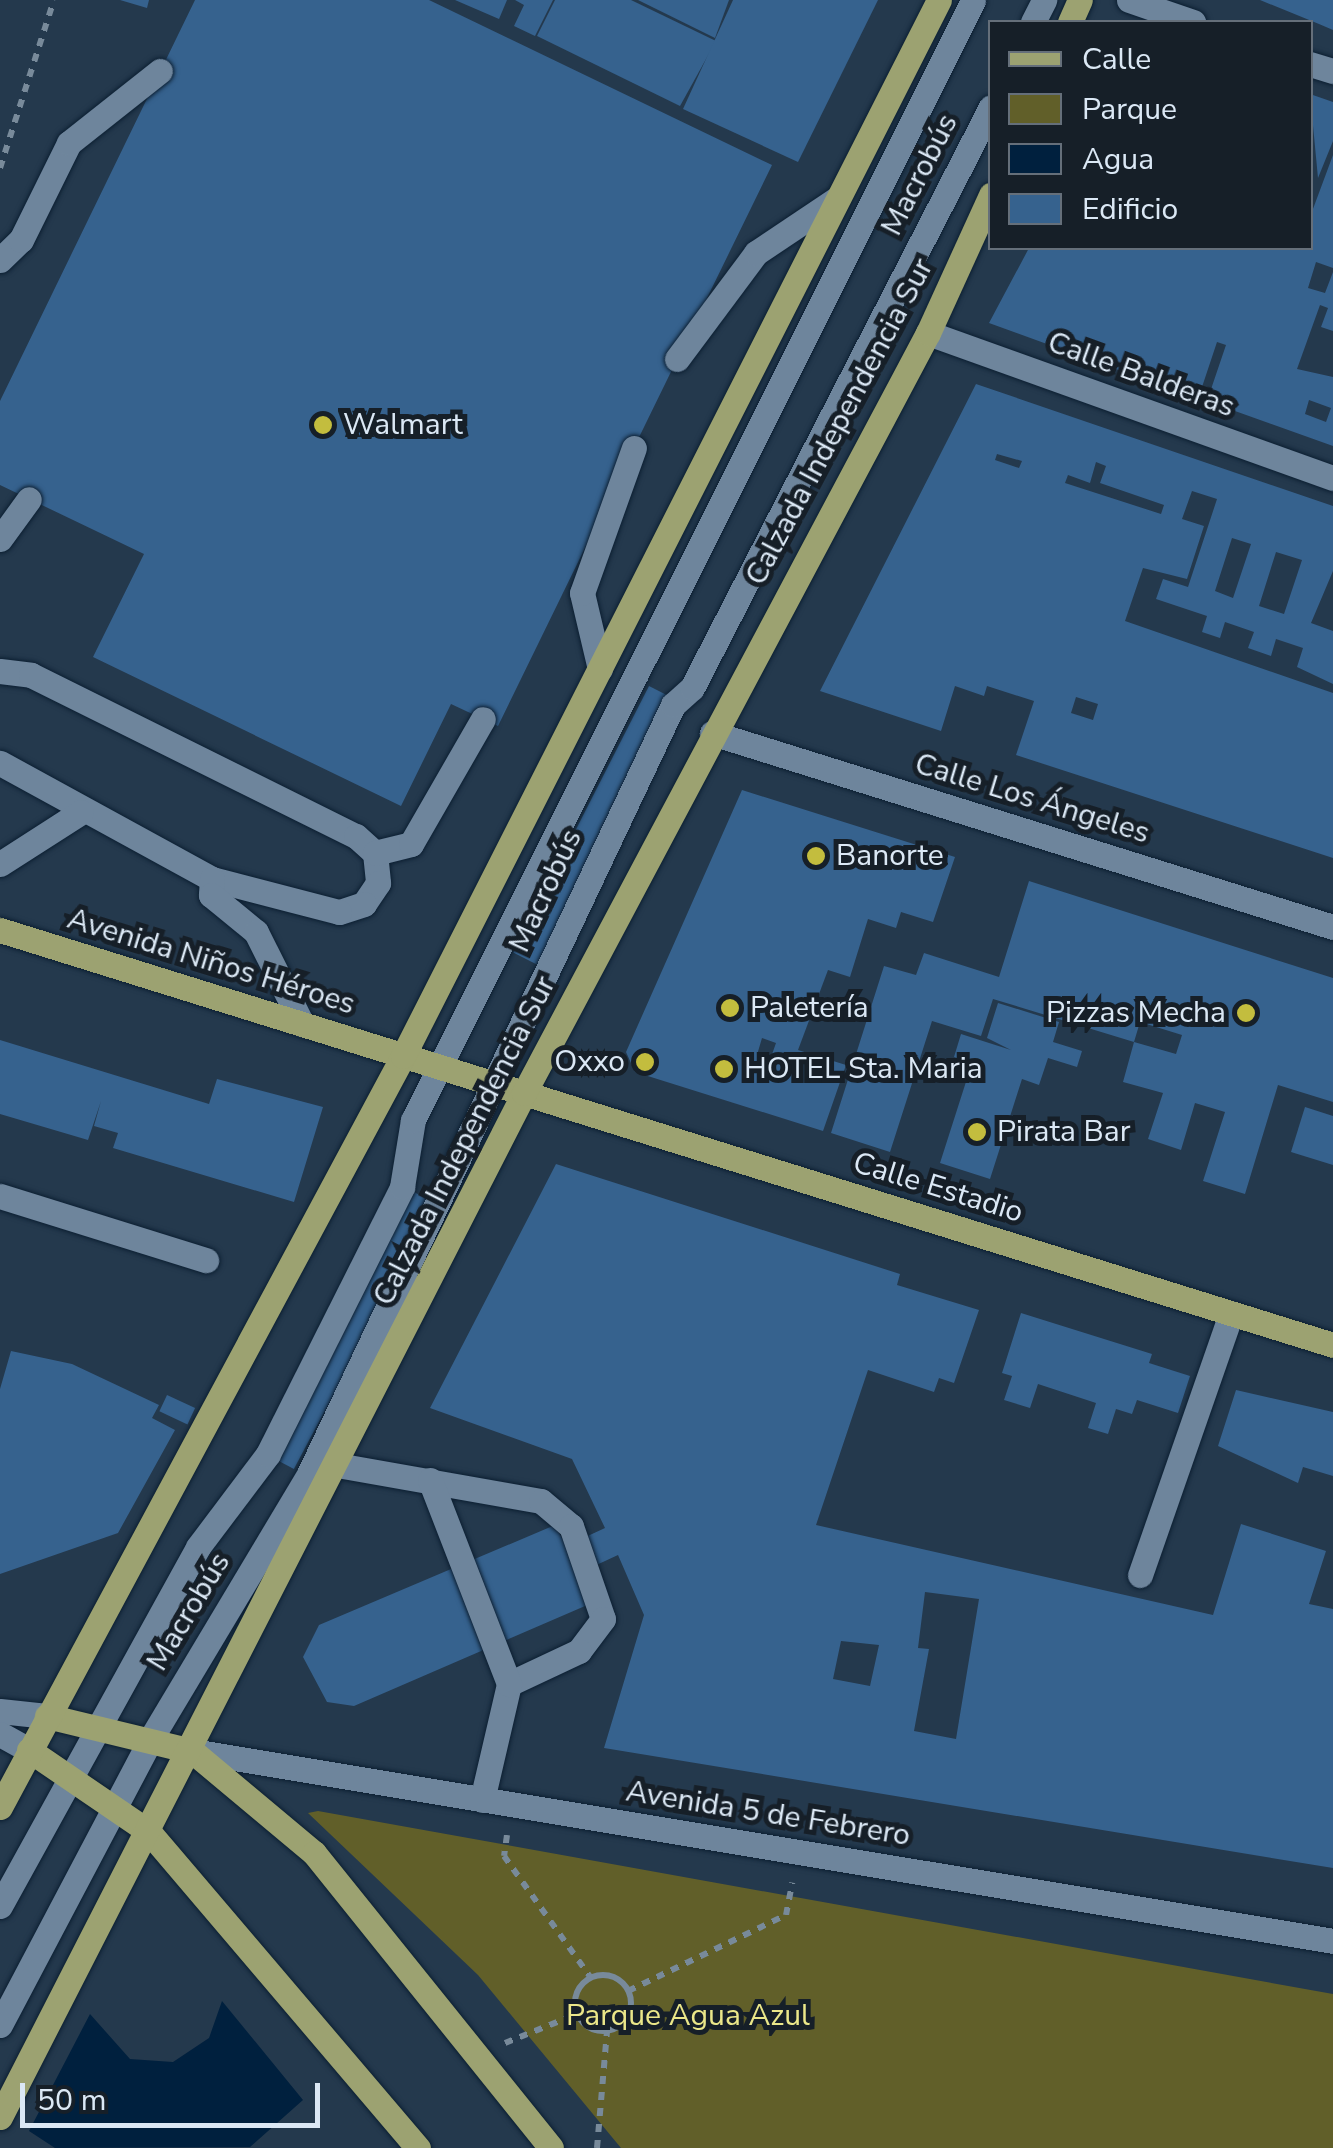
<!DOCTYPE html>
<meta charset="utf-8">
<style>
body{margin:0}
#map{position:relative;width:1333px;height:2148px;overflow:hidden;background:#24394d;font-family:"Nunito Sans",sans-serif}
div>[style]{position:absolute}
[style*='--x']{left:calc(var(--x)*1px);top:calc(var(--y)*1px);width:calc(var(--w)*1px);rotate:calc(var(--a)*1deg)}
.green>*{inset:0;background:#615f29}
.water>*{inset:0;background:#00203e}
.building>*{inset:0;background:#36628e;transform-origin:0 0}
.path>*{height:6px;margin-top:-3px;transform-origin:0;background:repeating-linear-gradient(90deg,#788a9a 0 8px,transparent 0 16px)}
.path>.ring{margin:-3px;padding:0;box-sizing:content-box;background:none;border:6px solid #788a9a;border-radius:50%}
.roads{filter:drop-shadow(0 0 2px #0c1f32) drop-shadow(0 0 2px #0c1f32)}
.minor>*{height:25px;margin:-12.5px;padding:0 12.5px;transform-origin:12.5px;border-radius:12.5px;background:#6e859c}
.major>*{height:25px;margin:-12.5px;padding:0 12.5px;transform-origin:12.5px;border-radius:12.5px;background:#9ca271}
.dots>*{width:28px;height:28px;translate:-50% -50%;box-sizing:border-box;border:5px solid #161f28;border-radius:50%}
span{translate:-50% -50%;white-space:nowrap;text-align:center;line-height:1.15;-webkit-text-stroke:10px #161f28;paint-order:stroke}
.street-label{font-size:30px;color:#dbe8f5}
.poi-label{font-size:30px;color:#dbe8f5}
.left{translate:0 -50%;text-align:left}
.right{translate:-100% -50%;text-align:right}
.park-label{font-size:30px;color:#ebe789}
.legend{position:absolute;left:988px;top:20px;width:325px;height:230px;box-sizing:border-box;background:#161f28;border:2px solid #656f7a;margin:0;padding:12px 18px;list-style:none;font-size:30px;color:#dbe8f5}
.legend li{display:flex;align-items:center;gap:20px;height:50px}
.legend b{width:50px;border:2px solid #656f7a}
.scale{position:absolute;left:20px;top:2083px;width:300px;height:45px;box-sizing:border-box;border:5px solid #dbe8f5;border-top:0;padding-left:12px;font-size:30px;line-height:35px;white-space:nowrap;color:#dbe8f5;-webkit-text-stroke:8px #161f28;paint-order:stroke}
</style>
<div id="map">
<div class="green">
<div style="clip-path:polygon(318px 1811px,1333px 1994px,1333px 2148px,621px 2148px,478px 1975px,308px 1813px)"></div>
</div>
<div class="water">
<div style="clip-path:polygon(222px 2001px,303px 2100px,250px 2147px,55px 2148px,29px 2131px,90px 2014px,130px 2059px,173px 2062px,209px 2038px)"></div>
</div>
<div class="building">
<div style="clip-path:polygon(120px 0,149px 0,147px 8px)"></div>
<div style="clip-path:polygon(195px 0,429px 0,772px 165px,498px 726px,451px 704px,401px 806px,93px 657px,144px 554px,0 485px,0 401px)"></div>
<div style="clip-path:polygon(455px 0,507px 0,499px 19px)"></div>
<div style="clip-path:polygon(515px 0,553px 0,535px 36px,514px 26px,524px 5px)"></div>
<div style="clip-path:polygon(555px 0,631px 0,716px 41px,680px 106px,537px 36px)"></div>
<div style="clip-path:polygon(638px 0,729px 0,715px 38px)"></div>
<div style="clip-path:polygon(733px 0,878px 0,798px 162px,683px 109px)"></div>
<div style="clip-path:polygon(1260px 0,1333px 0,1333px 30px,1319px 24px)"></div>
<div style="clip-path:polygon(1310px 94px,1333px 102px,1333px 141px,1318px 178px)"></div>
<div style="clip-path:polygon(evenodd,1333px 155px,1333px 268px,1316px 262px,1308px 288px,1325px 293px,1333px 272px,1333px 331px,1321px 327px,1328px 308px,1320px 305px,1297px 369px,1333px 377px,1333px 446px,1207px 401px,1226px 345px,1217px 342px,1198px 399px,989px 323px,1029px 248px,1310px 248px,1310px 217px,1333px 155px,1309px 400px,1331px 408px,1326px 422px,1305px 414px,1309px 400px)"></div>
<div style="clip-path:polygon(evenodd,976px 384px,1333px 506px,1333px 571px,1311px 623px,1333px 631px,1333px 684px,1297px 667px,1303px 648px,1276px 639px,1271px 656px,1248px 648px,1254px 632px,1225px 622px,1220px 638px,1202px 632px,1207px 616px,1156px 599px,1163px 579px,1188px 587px,1217px 499px,1192px 491px,1182px 519px,1204px 526px,1187px 579px,1143px 568px,1125px 621px,1333px 693px,1333px 858px,1016px 755px,1034px 701px,987px 686px,984px 696px,955px 686px,941px 731px,820px 691px,976px 384px,997px 454px,1022px 461px,1019px 468px,995px 460px,997px 454px,976px 384px,1096px 462px,1106px 466px,1100px 483px,1164px 505px,1161px 514px,1065px 483px,1068px 475px,1090px 483px,1096px 462px,976px 384px,1232px 538px,1251px 544px,1233px 598px,1215px 591px,1232px 538px,976px 384px,1276px 552px,1302px 560px,1284px 614px,1259px 606px,1276px 552px,976px 384px,1076px 697px,1098px 704px,1093px 720px,1071px 713px,1076px 697px)"></div>
<div style="left:649px;top:686px;width:27px;height:299px;rotate:27deg"></div>
<div style="clip-path:polygon(evenodd,742px 790px,955px 857px,933px 922px,901px 912px,896px 928px,868px 919px,850px 977px,828px 970px,798px 1050px,846px 1065px,823px 1131px,635px 1072px,626px 1052px,742px 790px,762px 1038px,776px 1043px,770px 1060px,757px 1055px,762px 1038px)"></div>
<div style="clip-path:polygon(1029px 881px,1333px 978px,1333px 1102px,1278px 1085px,1245px 1194px,1203px 1181px,1225px 1112px,1195px 1103px,1181px 1150px,1148px 1139px,1163px 1093px,1123px 1082px,1134px 1042px,1176px 1054px,1182px 1035px,1140px 1022px,1134px 1042px,993px 999px,981px 1036px,932px 1021px,890px 1152px,831px 1133px,884px 966px,916px 975px,924px 953px,999px 977px)"></div>
<div style="clip-path:polygon(998px 1003px,1059px 1022px,1053px 1042px,1082px 1051px,1077px 1067px,1048px 1058px,1039px 1085px,1022px 1079px,990px 1179px,940px 1163px,972px 1063px,954px 1057px,961px 1034px,1011px 1050px,987px 1038px)"></div>
<div style="clip-path:polygon(0 1040px,209px 1104px,217px 1079px,323px 1107px,294px 1202px,113px 1148px,118px 1133px,94px 1126px,101px 1101px,88px 1140px,0 1114px)"></div>
<div style="clip-path:polygon(1305px 1107px,1333px 1116px,1333px 1165px,1291px 1152px)"></div>
<div style="clip-path:polygon(evenodd,556px 1164px,900px 1274px,897px 1285px,979px 1310px,954px 1383px,939px 1378px,934px 1392px,868px 1370px,816px 1525px,1213px 1615px,1241px 1524px,1326px 1551px,1309px 1604px,1333px 1609px,1333px 1868px,604px 1748px,644px 1615px,618px 1555px,577px 1574px,592px 1603px,354px 1706px,327px 1702px,303px 1657px,319px 1625px,555px 1525px,566px 1546px,605px 1528px,572px 1459px,430px 1408px,556px 1164px,925px 1592px,979px 1599px,956px 1739px,914px 1731px,929px 1649px,918px 1648px,925px 1592px,556px 1164px,841px 1641px,879px 1645px,870px 1686px,833px 1679px,841px 1641px)"></div>
<div style="left:414px;top:1192px;width:24px;height:301px;rotate:28deg"></div>
<div style="clip-path:polygon(1021px 1313px,1152px 1354px,1149px 1363px,1190px 1376px,1178px 1413px,1137px 1400px,1132px 1414px,1116px 1409px,1108px 1434px,1088px 1428px,1096px 1403px,1038px 1384px,1030px 1408px,1004px 1400px,1012px 1376px,1002px 1373px)"></div>
<div style="clip-path:polygon(11px 1351px,72px 1364px,159px 1405px,152px 1418px,175px 1430px,118px 1533px,0 1574px,0 1389px)"></div>
<div style="clip-path:polygon(1236px 1390px,1333px 1412px,1333px 1476px,1303px 1467px,1298px 1483px,1218px 1446px)"></div>
<div style="left:167px;top:1395px;width:31px;height:18px;rotate:25deg"></div>
</div>
<div class="path">
<div style="--x:0;--y:168;--w:176;--a:-72.2"></div>
<div style="--x:507;--y:1835;--w:21;--a:98"></div>
<div style="--x:504;--y:1856;--w:150;--a:54.5"></div>
<div class="ring" style="left:575px;top:1975px;width:50px;height:50px"></div>
<div style="--x:628;--y:1991;--w:175;--a:-25.7"></div>
<div style="--x:786;--y:1915;--w:33;--a:-79"></div>
<div style="--x:505;--y:2043;--w:78;--a:-21.9"></div>
<div style="--x:597;--y:2148;--w:117;--a:-85.1"></div>
</div>
<div class="roads">
<div class="minor">
<div style="--x:1129;--y:0;--w:68;--a:19"></div>
<div style="--x:1033;--y:22;--w:25;--a:-63"></div>
<div style="--x:1310;--y:64;--w:24;--a:17"></div>
<div style="--x:0;--y:260;--w:29;--a:-44"></div>
<div style="--x:21;--y:240;--w:108;--a:-63.7"></div>
<div style="--x:69;--y:143;--w:116;--a:-38.4"></div>
<div style="--x:928;--y:333;--w:430;--a:19.7"></div>
<div style="--x:677;--y:359;--w:132;--a:-53.3"></div>
<div style="--x:756;--y:253;--w:95;--a:-33.9"></div>
<div style="--x:0;--y:539;--w:49;--a:-54.1"></div>
<div style="--x:600;--y:669;--w:78;--a:-103.3"></div>
<div style="--x:582;--y:593;--w:154;--a:-70.3"></div>
<div style="--x:0;--y:671;--w:31;--a:7"></div>
<div style="--x:31;--y:675;--w:363;--a:26.4"></div>
<div style="--x:356;--y:836;--w:25;--a:42"></div>
<div style="--x:375;--y:853;--w:30;--a:84"></div>
<div style="--x:378;--y:883;--w:25;--a:124"></div>
<div style="--x:364;--y:904;--w:26;--a:162"></div>
<div style="--x:339;--y:912;--w:131;--a:-165.4"></div>
<div style="--x:212;--y:879;--w:242;--a:-151.3"></div>
<div style="--x:712;--y:733;--w:651;--a:17.35"></div>
<div style="--x:375;--y:853;--w:37;--a:-14"></div>
<div style="--x:411;--y:844;--w:144;--a:-60.1"></div>
<div style="--x:0;--y:864;--w:96;--a:-32.7"></div>
<div style="--x:212;--y:879;--w:16;--a:94"></div>
<div style="--x:211;--y:895;--w:58;--a:39.4"></div>
<div style="--x:256;--y:932;--w:103;--a:63.4"></div>
<div style="--x:0;--y:1196;--w:216;--a:17.3"></div>
<div style="--x:337;--y:1465;--w:207;--a:10"></div>
<div style="--x:541;--y:1501;--w:39;--a:40"></div>
<div style="--x:571;--y:1526;--w:98;--a:71"></div>
<div style="--x:603;--y:1619;--w:40;--a:127"></div>
<div style="--x:579;--y:1651;--w:77;--a:154.8"></div>
<div style="--x:509;--y:1684;--w:119;--a:103.1"></div>
<div style="--x:430;--y:1480;--w:219;--a:68.8"></div>
<div style="--x:1140;--y:1575;--w:277;--a:-70.8"></div>
<div style="--x:0;--y:1711;--w:47;--a:6.1"></div>
<div style="--x:0;--y:1734;--w:33;--a:29"></div>
<div style="--x:192;--y:1751;--w:1157;--a:9.45"></div>
<div style="--x:0;--y:1906;--w:410;--a:-61.1"></div>
<div style="--x:198;--y:1547;--w:116;--a:-53"></div>
<div style="--x:268;--y:1454;--w:299;--a:-63.3"></div>
<div style="--x:402;--y:1187;--w:68;--a:-80.7"></div>
<div style="--x:413;--y:1120;--w:1252;--a:-63.43"></div>
<div style="--x:0;--y:2025;--w:322;--a:-62.2"></div>
<div style="--x:150;--y:1740;--w:310;--a:-59.1"></div>
<div style="--x:309;--y:1474;--w:851;--a:-64.67"></div>
<div style="--x:673;--y:705;--w:25;--a:-42"></div>
<div style="--x:692;--y:688;--w:653;--a:-62.77"></div>
</div>
<div class="major">
<div style="--x:1070;--y:22;--w:24;--a:-66"></div>
<div style="--x:0;--y:930;--w:1396;--a:17.29"></div>
<div style="--x:47;--y:1716;--w:149;--a:13.6"></div>
<div style="--x:192;--y:1751;--w:159;--a:39.9"></div>
<div style="--x:314;--y:1853;--w:378;--a:51.2"></div>
<div style="--x:29;--y:1750;--w:145;--a:34.3"></div>
<div style="--x:149;--y:1832;--w:415;--a:49.6"></div>
<div style="--x:0;--y:1807;--w:852;--a:-61.78"></div>
<div style="--x:403;--y:1056;--w:1184;--a:-63.09"></div>
<div style="--x:0;--y:2117;--w:1150;--a:-62.9"></div>
<div style="--x:524;--y:1093;--w:861;--a:-62.01"></div>
<div style="--x:928;--y:333;--w:152;--a:-65.5"></div>
</div>
</div>
<div class="dots">
<div style="left:323px;top:425px;background:#c3bd3e"></div>
<div style="left:816px;top:856px;background:#c3bd3e"></div>
<div style="left:730px;top:1008px;background:#c3bd3e"></div>
<div style="left:1246px;top:1013px;background:#c3bd3e"></div>
<div style="left:645px;top:1062px;background:#c3bd3e"></div>
<div style="left:724px;top:1069px;background:#c3bd3e"></div>
<div style="left:977px;top:1132px;background:#c3bd3e"></div>
</div>
<div class="street-label">
<span style="left:920px;top:175px;rotate:-63deg">Macrobús</span>
<span style="left:1141px;top:375px;rotate:20deg">Calle Balderas</span>
<span style="left:840px;top:422px;rotate:-62deg">Calzada Independencia Sur</span>
<span style="left:1032px;top:799px;rotate:17deg">Calle Los Ángeles</span>
<span style="left:546px;top:891px;rotate:-65deg">Macrobús</span>
<span style="left:211px;top:962px;rotate:17deg">Avenida Niños Héroes</span>
<span style="left:465px;top:1141px;rotate:-63deg">Calzada Independencia Sur</span>
<span style="left:938px;top:1188px;rotate:17deg">Calle Estadio</span>
<span style="left:189px;top:1612px;rotate:-59deg">Macrobús</span>
<span style="left:768px;top:1814px;rotate:9deg">Avenida 5 de Febrero</span>
</div>
<div class="poi-label">
<span class="left" style="left:343px;top:425px">Walmart</span>
<span class="left" style="left:836px;top:856px">Banorte</span>
<span class="left" style="left:750px;top:1008px">Paletería</span>
<span class="right" style="left:1226px;top:1013px">Pizzas Mecha</span>
<span class="right" style="left:625px;top:1062px">Oxxo</span>
<span class="left" style="left:744px;top:1069px">HOTEL Sta. Maria</span>
<span class="left" style="left:997px;top:1132px">Pirata Bar</span>
</div>
<div class="park-label">
<span style="left:688px;top:2016px">Parque Agua Azul</span>
</div>
<ul class="legend">
<li><b style="height:12px;background:#9ca271"></b>Calle</li>
<li><b style="height:28px;background:#615f29"></b>Parque</li>
<li><b style="height:28px;background:#00203e"></b>Agua</li>
<li><b style="height:28px;background:#36628e"></b>Edificio</li>
</ul>
<div class="scale">50 m</div>
</div>
